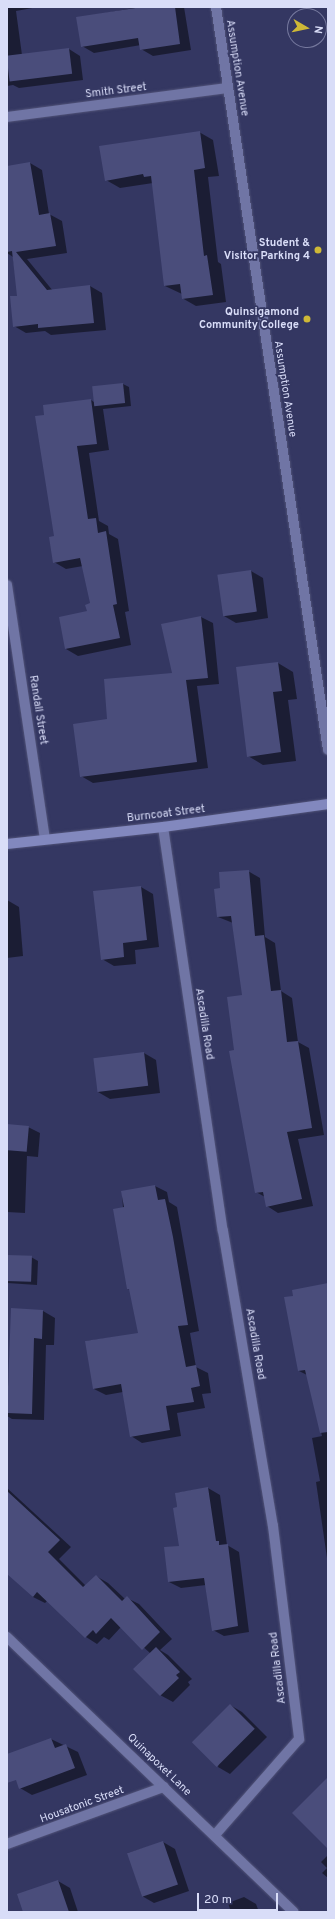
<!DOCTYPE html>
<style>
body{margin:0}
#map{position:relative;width:335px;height:1919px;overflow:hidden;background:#343762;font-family:Overpass,sans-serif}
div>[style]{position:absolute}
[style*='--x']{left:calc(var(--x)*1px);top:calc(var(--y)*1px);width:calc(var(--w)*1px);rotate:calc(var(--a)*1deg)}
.shadow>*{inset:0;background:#0007}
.building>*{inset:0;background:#4a4d7b;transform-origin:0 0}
.roads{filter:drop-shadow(0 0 1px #515378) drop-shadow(0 0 1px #515378)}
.minor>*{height:10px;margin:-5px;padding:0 5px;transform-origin:5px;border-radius:5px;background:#7075a5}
.secondary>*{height:10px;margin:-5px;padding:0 5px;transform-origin:5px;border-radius:5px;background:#8288be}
.dots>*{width:11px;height:11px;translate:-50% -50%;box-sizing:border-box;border:2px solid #343762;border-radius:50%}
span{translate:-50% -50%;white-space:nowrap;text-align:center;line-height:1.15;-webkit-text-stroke:3.5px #343762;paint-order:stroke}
.street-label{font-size:11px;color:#d9ddf8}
.poi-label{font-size:11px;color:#d9ddf8;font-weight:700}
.right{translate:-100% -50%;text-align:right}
.frame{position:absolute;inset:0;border:8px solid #d9ddf8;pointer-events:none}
.north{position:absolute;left:287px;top:8px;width:40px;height:40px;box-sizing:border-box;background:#343762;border:1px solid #76799e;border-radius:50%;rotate:99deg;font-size:11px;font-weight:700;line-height:16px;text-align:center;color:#d9ddf8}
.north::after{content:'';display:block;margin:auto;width:14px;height:18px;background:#ceb837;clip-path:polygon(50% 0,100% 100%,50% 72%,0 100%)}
.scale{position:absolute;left:197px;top:1893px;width:81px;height:18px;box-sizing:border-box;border:2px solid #d9ddf8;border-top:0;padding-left:5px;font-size:12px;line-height:14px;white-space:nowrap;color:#d9ddf8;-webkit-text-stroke:3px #343762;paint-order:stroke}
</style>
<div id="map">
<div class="shadow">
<div style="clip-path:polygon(7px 7px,38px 7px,16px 11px,22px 55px,69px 49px,80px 56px,83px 80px,19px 88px,13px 85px,7px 86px)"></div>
<div style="clip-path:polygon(139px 7px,184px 7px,191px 50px,153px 56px,141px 49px,141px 45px,94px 53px,82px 46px,78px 18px)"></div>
<div style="clip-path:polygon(199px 132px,213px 140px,219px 176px,208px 177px,218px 262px,221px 264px,226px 302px,196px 306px,182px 298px,182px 294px,165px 286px,153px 183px,120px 188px,106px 180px)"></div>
<div style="clip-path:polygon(30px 163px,42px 170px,49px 214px,62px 221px,67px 253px,27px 259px,53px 291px,90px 286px,102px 293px,106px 330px,51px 335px,45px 331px,26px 333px,14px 326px,18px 296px,13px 257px,7px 253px,7px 167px)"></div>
<div style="clip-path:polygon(123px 384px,129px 387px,131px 406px,103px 409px,109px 450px,89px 453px,99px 521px,108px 526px,109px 534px,118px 539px,129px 611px,125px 612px,131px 645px,78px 656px,66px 649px,91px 604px,83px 566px,66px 569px,54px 562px,55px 537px,45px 416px,91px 400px,94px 402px)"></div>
<div style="clip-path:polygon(251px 571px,263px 578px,268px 618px,236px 623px,224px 616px)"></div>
<div style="clip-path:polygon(201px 617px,213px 623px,219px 684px,197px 686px,208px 768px,93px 783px,81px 776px,108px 720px,173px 674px,162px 625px)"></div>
<div style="clip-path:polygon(278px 663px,293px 672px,297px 699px,288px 700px,296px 761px,263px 765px,248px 756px)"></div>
<div style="clip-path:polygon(248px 871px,260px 878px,265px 937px,275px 943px,281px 991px,292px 998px,298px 1042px,309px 1048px,324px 1135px,298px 1139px,313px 1206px,278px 1213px,267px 1206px,265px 1197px,256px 1192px,235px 1051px,243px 996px,233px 923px,218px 917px,221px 889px)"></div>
<div style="clip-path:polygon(141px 887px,153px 894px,159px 947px,135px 950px,136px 964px,114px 966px,102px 959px)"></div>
<div style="clip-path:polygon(7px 900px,19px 907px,23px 956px,7px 958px)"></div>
<div style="clip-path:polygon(144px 1053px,156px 1060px,160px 1093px,110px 1099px,98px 1092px)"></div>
<div style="clip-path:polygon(7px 1125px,28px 1127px,40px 1133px,38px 1157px,27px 1156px,25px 1213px,7px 1212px)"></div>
<div style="clip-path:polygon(155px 1186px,167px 1192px,169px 1202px,177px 1207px,199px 1331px,190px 1333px,196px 1367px,208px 1373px,211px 1393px,202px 1394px,205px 1408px,177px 1413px,181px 1436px,142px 1443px,131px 1436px,123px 1392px,106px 1395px,94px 1389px,86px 1341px,139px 1334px,131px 1290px,128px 1289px,122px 1192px)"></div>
<div style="clip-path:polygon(7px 1256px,31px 1257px,38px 1261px,37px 1285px,7px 1283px)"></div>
<div style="clip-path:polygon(328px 1284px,328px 1565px,316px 1482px,320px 1481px,312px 1438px,322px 1436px,307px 1375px,299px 1371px,294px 1296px)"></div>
<div style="clip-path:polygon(12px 1309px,43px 1311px,55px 1318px,54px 1345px,46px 1345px,44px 1420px,12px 1419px,7px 1416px)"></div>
<div style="clip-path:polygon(7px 1488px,71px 1547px,59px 1559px,86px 1586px,96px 1576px,108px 1583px,125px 1599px,127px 1598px,139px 1604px,172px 1639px,160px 1650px,168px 1655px,192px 1679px,188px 1682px,190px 1685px,173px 1702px,160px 1695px,150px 1653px,121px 1627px,109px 1640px,104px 1637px,97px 1644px,86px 1637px,48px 1600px,45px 1603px,33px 1597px,7px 1559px)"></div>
<div style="clip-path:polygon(208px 1488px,220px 1495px,227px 1545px,239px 1552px,249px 1632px,224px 1636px,213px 1630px,206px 1585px,181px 1588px,169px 1582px,180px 1547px,176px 1493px)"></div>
<div style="clip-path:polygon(230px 1705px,242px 1712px,267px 1737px,230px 1774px,218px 1767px)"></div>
<div style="clip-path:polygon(51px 1739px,78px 1752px,87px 1775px,32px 1795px,20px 1788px)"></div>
<div style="clip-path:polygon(163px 1842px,175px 1849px,189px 1891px,154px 1903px,142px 1896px,128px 1853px)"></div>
<div style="clip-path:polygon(328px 1855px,328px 1878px,322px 1873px,327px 1868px,321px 1862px)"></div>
<div style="clip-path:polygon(58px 1881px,70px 1888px,78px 1912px,24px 1912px)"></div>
<div style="clip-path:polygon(244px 1897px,256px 1904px,259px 1912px,231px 1912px,228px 1903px)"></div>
</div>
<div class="building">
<div style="clip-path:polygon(142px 7px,175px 7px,180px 44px,140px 50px,138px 38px,81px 47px,76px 17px)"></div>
<div style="left:69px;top:48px;width:26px;height:63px;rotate:83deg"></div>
<div style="clip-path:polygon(200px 131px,205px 168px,194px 170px,204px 256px,207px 255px,213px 295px,182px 299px,180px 284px,164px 286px,151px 176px,144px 177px,143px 174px,105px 181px,99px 146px)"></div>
<div style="clip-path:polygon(30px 162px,39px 215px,50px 213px,56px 246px,16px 252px,47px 290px,90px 285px,94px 323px,38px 328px,38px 324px,13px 327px,10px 296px,17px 296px,12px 251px,7px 252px,7px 166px)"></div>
<div style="left:123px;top:383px;width:20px;height:31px;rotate:84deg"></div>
<div style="clip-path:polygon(91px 399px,97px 444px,77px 446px,88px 519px,96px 518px,98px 533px,106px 531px,117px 604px,113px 605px,120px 638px,65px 649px,59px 617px,87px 611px,85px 605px,90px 603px,80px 558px,53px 563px,49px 537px,54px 536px,35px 416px,44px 415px,43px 405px)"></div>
<div style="left:251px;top:570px;width:42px;height:34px;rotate:82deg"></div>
<div style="clip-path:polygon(201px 616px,208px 678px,186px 680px,197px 762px,80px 777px,73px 724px,107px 719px,104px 679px,172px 673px,161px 624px)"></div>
<div style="clip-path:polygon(278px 662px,282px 691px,273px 692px,281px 752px,247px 757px,236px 667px)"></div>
<div style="clip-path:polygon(249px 870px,255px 936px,264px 935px,271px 991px,281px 990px,287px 1042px,298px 1041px,312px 1128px,287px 1132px,302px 1199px,266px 1207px,263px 1192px,255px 1193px,229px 1051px,234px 1050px,227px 997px,242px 995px,231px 916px,217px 917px,214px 889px,220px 888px,219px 872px)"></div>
<div style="clip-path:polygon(141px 886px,147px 940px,123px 943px,124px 957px,101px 960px,93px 891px)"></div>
<div style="left:144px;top:1052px;width:34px;height:51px;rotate:83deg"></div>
<div style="left:7px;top:1124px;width:22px;height:26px;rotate:5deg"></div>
<div style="clip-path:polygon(155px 1185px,158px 1200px,165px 1199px,173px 1237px,188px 1325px,178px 1326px,186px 1367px,196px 1365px,200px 1386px,191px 1388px,194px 1402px,166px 1406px,170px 1430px,130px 1437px,121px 1384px,93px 1389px,85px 1341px,138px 1333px,129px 1289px,127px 1289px,113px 1209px,124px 1207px,121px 1191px)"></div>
<div style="left:7px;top:1255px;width:25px;height:26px;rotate:2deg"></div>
<div style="clip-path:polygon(328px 1283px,328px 1432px,320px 1433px,305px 1370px,298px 1371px,284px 1297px,293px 1296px,292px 1290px)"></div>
<div style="clip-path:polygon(11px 1308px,43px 1310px,42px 1339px,34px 1338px,32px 1414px,7px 1413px)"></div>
<div style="clip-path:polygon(208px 1487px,216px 1541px,219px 1541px,219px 1545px,228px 1544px,238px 1626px,212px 1631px,204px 1578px,168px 1582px,164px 1547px,179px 1546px,173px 1508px,177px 1507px,175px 1493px)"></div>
<div style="clip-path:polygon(7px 1491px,60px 1540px,48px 1552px,83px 1587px,96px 1575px,122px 1601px,127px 1596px,160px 1632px,142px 1650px,111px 1618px,96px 1634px,93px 1630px,85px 1638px,37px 1592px,33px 1597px,7px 1574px)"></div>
<div style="clip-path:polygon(156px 1647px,180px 1672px,176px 1675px,179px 1678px,160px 1696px,133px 1669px)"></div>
<div style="left:230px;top:1704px;width:35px;height:54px;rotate:45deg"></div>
<div style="clip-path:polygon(51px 1738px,55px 1748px,66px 1744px,75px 1768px,19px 1789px,16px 1780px,7px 1783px,7px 1754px)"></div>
<div style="clip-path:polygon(328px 1777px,328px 1849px,292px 1813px)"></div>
<div style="left:163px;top:1841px;width:46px;height:38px;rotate:71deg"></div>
<div style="clip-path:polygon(58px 1880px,69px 1912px,23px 1912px,17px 1894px)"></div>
</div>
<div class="roads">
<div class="minor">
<div style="--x:216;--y:7;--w:751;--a:81.43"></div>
<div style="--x:7;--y:117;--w:223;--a:-7.5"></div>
<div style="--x:7;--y:585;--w:257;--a:81.5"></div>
<div style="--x:163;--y:827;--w:408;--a:81.6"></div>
<div style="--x:223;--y:1231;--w:299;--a:80.4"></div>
<div style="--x:273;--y:1526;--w:215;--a:83"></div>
<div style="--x:299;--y:1739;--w:128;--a:131.2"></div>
<div style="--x:7;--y:1637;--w:397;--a:43.8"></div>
<div style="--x:7;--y:1844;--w:167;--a:-20"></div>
</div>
<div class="secondary">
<div style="--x:7;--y:844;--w:157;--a:-6.2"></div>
<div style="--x:163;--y:827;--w:167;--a:-7.9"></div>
</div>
</div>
<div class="dots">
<div style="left:318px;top:250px;background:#ceb837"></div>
<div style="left:307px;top:319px;background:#ceb837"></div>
</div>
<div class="street-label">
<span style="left:237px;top:68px;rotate:81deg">Assumption Avenue</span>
<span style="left:116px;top:91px;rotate:-7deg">Smith Street</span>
<span style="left:285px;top:389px;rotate:81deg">Assumption Avenue</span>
<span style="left:38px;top:710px;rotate:81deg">Randall Street</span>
<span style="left:166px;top:814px;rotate:-7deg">Burncoat Street</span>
<span style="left:204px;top:1024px;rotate:81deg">Ascadilla Road</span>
<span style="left:255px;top:1344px;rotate:80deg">Ascadilla Road</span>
<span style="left:278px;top:1668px;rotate:-97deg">Ascadilla Road</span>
<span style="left:159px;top:1765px;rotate:44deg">Quinapoxet Lane</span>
<span style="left:82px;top:1805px;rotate:-20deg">Housatonic Street</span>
</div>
<div class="poi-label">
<span class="right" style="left:310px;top:250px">Student &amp;<br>Visitor Parking 4</span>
<span class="right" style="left:299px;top:319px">Quinsigamond<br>Community College</span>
</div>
<div class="frame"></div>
<div class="north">N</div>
<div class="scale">20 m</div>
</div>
